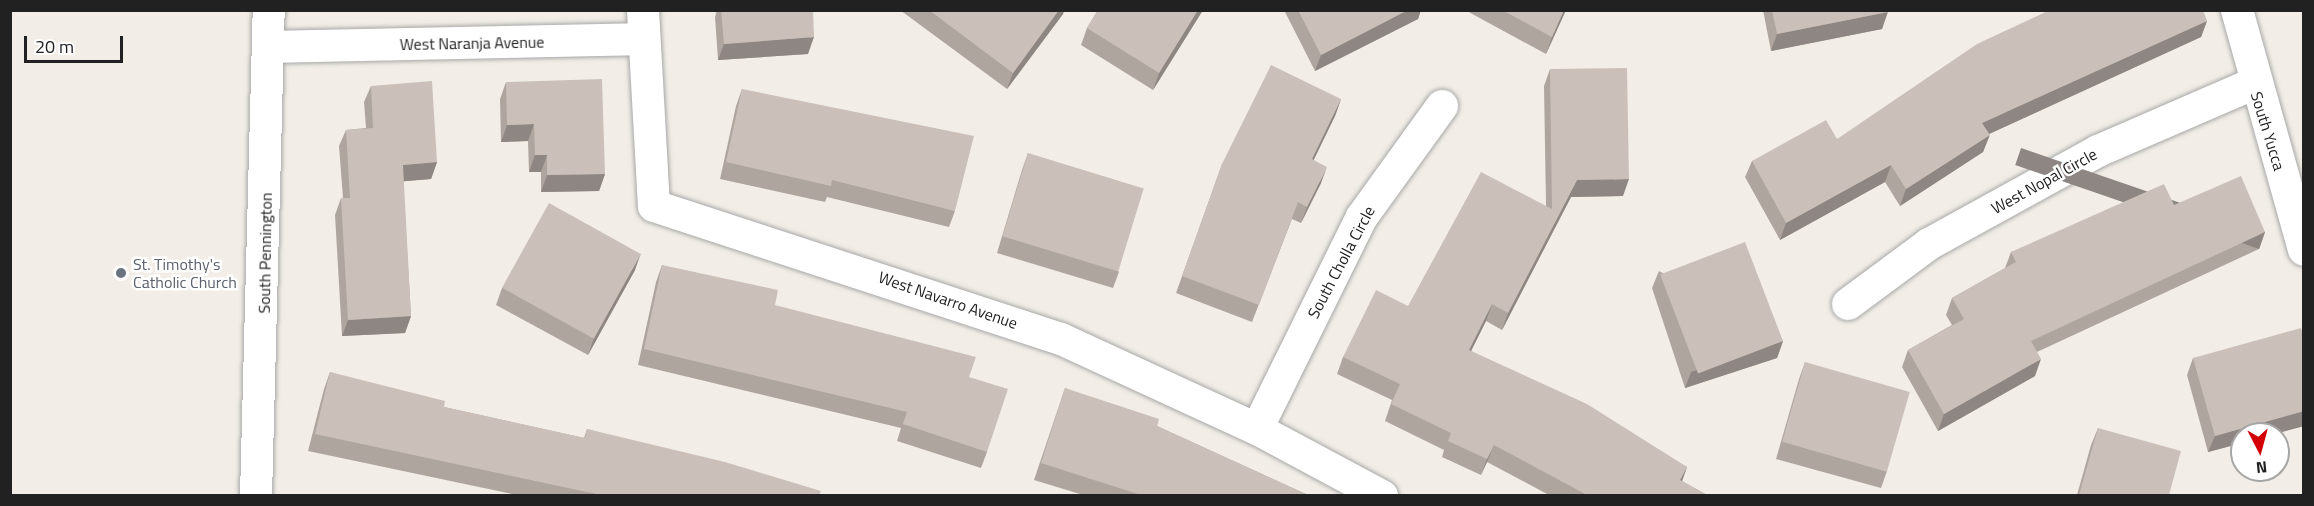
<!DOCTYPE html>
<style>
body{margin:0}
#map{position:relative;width:2314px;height:506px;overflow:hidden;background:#f2eee7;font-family:"Titillium Web",sans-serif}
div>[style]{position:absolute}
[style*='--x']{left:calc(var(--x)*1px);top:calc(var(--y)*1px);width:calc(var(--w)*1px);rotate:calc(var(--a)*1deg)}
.roads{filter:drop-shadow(0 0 2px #a8a8a8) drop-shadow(0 0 2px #a8a8a8)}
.minor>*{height:32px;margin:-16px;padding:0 16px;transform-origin:16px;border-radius:16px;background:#fff}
.wall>*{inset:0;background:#afa59f}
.shaded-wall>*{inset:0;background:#8e8682;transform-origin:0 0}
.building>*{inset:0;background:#cbc0b9;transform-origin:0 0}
.dots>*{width:16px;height:16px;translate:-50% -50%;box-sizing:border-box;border:3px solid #fff;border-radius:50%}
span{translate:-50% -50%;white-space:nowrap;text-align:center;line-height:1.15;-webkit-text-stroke:5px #fff;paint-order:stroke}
.street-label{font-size:16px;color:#212121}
.worship-label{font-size:16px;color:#5b616d}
.left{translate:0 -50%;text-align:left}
.frame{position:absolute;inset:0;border:12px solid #212121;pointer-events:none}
.north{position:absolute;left:2230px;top:422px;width:60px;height:60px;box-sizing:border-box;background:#fff;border:2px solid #a6a6a6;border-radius:50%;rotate:174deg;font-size:16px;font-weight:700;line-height:24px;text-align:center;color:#212121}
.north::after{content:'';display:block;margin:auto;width:21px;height:27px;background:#d20006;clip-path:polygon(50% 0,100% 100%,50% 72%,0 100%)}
.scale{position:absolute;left:24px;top:36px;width:99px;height:27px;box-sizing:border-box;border:3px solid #212121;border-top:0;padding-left:8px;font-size:18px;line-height:21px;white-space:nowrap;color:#212121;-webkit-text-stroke:4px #fff;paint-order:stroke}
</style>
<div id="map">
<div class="roads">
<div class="minor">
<div style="--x:643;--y:10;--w:196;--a:86.8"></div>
<div style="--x:654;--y:206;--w:428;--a:18.1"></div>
<div style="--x:1061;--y:339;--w:216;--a:24.7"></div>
<div style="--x:1257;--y:429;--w:142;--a:28.2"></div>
<div style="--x:2237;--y:10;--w:249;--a:74.4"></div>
<div style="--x:271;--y:47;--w:373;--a:-1.2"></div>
<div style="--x:1848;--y:304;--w:101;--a:-36.5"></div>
<div style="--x:1929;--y:244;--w:193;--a:-28.8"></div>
<div style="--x:2098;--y:151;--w:169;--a:-23.4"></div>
<div style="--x:1257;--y:429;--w:237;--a:-63.7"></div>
<div style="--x:1362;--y:217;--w:137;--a:-54.2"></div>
<div style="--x:256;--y:496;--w:486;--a:-88.5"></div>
</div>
</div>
<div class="wall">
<div style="clip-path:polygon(717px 10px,813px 10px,808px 54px,718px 60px,715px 17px)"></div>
<div style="clip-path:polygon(900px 10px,1064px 10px,1063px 14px,1007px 89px)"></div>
<div style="clip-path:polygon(1098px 10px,1203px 10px,1153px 90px,1081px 45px,1087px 28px)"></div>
<div style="clip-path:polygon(1284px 10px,1421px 10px,1418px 19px,1315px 71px)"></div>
<div style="clip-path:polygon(1465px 10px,1566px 10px,1546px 54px)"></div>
<div style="clip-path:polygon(1763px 10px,1887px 10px,1882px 29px,1771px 51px)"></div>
<div style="clip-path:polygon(2207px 21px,2201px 37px,1989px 134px,1983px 152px,1900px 206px,1885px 182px,1780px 240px,1745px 177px,1752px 161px,1837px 139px)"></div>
<div style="clip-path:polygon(1550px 69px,1623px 196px,1571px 197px,1502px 330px,1486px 321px,1471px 351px,1687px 467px,1682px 481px,1707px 495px,1549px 495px,1487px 462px,1481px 475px,1442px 457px,1444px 450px,1385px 421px,1392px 400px,1337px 374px,1343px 357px,1408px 306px,1546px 206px,1544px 86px)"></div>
<div style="clip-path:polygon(506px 82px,605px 174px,599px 191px,541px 192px,541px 172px,529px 172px,528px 141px,501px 142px,500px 99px)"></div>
<div style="clip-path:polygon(371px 86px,437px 162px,431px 179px,403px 181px,411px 316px,405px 333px,342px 336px,335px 215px,341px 198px,343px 198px,339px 146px,346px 130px,366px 128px,364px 102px)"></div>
<div style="clip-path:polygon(742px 89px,955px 211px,949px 227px,827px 197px,825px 202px,720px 179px,736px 106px)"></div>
<div style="clip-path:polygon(1341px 99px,1335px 116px,1313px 160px,1321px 183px,1301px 223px,1292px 219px,1252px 322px,1176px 293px,1222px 164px)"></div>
<div style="clip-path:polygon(1028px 153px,1119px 272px,1113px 288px,997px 253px,1022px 170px)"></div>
<div style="clip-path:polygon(2174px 205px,2265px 232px,2259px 249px,2037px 352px,2035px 376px,1938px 431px,1902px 367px,1908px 350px,1952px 325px,1946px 315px,1952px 298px,2005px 268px,2011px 252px)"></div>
<div style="clip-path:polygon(662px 265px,969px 377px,987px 452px,981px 468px,897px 441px,901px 428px,638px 365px,656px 282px)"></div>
<div style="clip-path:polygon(635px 270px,588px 355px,496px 305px,502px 288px)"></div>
<div style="clip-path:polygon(1659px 271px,1783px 341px,1777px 358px,1685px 388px,1652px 288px)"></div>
<div style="clip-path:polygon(2304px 338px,2304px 426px,2208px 452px,2187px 375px,2193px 358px)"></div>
<div style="clip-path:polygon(1805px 362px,1887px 471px,1881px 488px,1776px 459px,1799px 379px)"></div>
<div style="clip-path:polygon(330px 372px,444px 407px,584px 438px,587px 429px,819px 495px,517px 495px,308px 451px,324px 389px)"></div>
<div style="clip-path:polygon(1065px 388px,1157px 426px,1308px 495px,1083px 495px,1034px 480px)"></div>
<div style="clip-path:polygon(2098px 428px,2169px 495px,2077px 495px,2091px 445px)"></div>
</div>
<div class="shaded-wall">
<div style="clip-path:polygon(1059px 10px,1064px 10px,1063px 14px,1007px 89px,1013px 73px)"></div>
<div style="clip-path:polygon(1198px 10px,1203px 10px,1153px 90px,1159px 73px)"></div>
<div style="clip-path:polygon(1408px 10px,1421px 10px,1418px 19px,1315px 71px,1321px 55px)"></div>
<div style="clip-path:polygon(1564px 10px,1566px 10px,1546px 54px,1552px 37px)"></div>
<div style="clip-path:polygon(1888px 12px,1882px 29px,1771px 51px,1777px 34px)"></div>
<div style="clip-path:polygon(2207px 21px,2201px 37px,1976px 140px,1982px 123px)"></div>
<div style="clip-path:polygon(814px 37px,808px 54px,718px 60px,724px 44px)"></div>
<div style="clip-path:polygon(1341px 99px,1335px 116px,1306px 176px,1312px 159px)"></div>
<div style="clip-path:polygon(534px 124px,528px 141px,501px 142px,507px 125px)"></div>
<div style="clip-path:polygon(1990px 135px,1983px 152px,1900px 206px,1906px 189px)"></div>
<div style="clip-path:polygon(535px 155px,547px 155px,541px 172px,529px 172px)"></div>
<div style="clip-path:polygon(437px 162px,431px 179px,396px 182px,403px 165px)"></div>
<div style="clip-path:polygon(1891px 165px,1885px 182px,1780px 240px,1786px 223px)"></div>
<div style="clip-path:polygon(1327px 167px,1321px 183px,1301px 223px,1307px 207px)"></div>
<div style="clip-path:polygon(605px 174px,599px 191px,541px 192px,547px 175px)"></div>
<div style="clip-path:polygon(1629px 179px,1623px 196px,1571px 197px,1502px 330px,1508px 313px,1577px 180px)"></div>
<div style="left:2265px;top:232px;width:18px;height:258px;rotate:109deg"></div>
<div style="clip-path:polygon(641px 253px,635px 270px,588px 355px,594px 338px)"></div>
<div style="clip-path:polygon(1492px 304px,1486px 321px,1463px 367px,1469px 350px)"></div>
<div style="clip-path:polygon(411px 316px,405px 333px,342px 336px,348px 320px)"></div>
<div style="clip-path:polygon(1783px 341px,1777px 358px,1685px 388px,1691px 372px)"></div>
<div style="clip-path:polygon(2041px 359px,2035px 376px,1938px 431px,1944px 414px)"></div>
<div style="clip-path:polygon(2304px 411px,2304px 426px,2274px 434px,2242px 434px,2242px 443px,2208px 452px,2215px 436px)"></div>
<div style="clip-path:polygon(1494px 445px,1487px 462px,1481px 475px,1487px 459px)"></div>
<div style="clip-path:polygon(1687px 467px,1681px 484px,1680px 480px)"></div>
</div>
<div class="building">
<div style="clip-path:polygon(721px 10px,813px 10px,814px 37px,724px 44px)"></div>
<div style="clip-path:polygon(929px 10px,1059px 10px,1013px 73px)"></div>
<div style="clip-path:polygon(1098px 10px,1198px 10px,1159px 73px,1087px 28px)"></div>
<div style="clip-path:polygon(1298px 10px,1408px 10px,1321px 55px)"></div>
<div style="clip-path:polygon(1502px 10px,1564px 10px,1552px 37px)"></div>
<div style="clip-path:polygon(1772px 10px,1887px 10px,1888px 12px,1777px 34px)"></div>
<div style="clip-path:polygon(2050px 10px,2203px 10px,2207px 21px,1982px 123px,1990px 135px,1906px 189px,1891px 165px,1786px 223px,1752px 161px,1826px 120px,1837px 139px,1977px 44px)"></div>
<div style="clip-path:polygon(1271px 65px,1341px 99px,1312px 159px,1327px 167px,1307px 207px,1298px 202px,1259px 305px,1182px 276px,1222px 164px)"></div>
<div style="clip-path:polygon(1627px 68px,1629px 179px,1577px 180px,1508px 313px,1492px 304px,1469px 350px,1587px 404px,1687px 467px,1680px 480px,1707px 495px,1587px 495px,1494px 445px,1487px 459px,1448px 441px,1451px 433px,1391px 404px,1400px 384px,1343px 357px,1376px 290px,1408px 306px,1481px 172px,1552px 209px,1550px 69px)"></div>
<div style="clip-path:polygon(602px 79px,605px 174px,547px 175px,547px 155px,535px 155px,534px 124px,507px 125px,506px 82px)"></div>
<div style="clip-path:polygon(432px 81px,437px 162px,403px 165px,411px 316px,348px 320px,341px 198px,350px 198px,346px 130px,373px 128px,371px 86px)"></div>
<div style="clip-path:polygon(742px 89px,974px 136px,955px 211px,832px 180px,831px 186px,726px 162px)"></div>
<div style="left:1028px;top:153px;width:121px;height:87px;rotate:17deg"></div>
<div style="clip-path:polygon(2241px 176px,2265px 232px,2031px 341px,2041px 359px,1944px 414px,1908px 350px,1964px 319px,1952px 298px,2016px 262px,2011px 252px,2164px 184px,2174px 205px)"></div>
<div style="left:549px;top:203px;width:105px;height:97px;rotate:29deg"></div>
<div style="left:1745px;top:242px;width:106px;height:91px;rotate:69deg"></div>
<div style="clip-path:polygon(662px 265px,778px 290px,775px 305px,976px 357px,969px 377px,1008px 389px,987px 452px,903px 424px,907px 412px,644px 349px)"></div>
<div style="clip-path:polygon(2301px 328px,2304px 338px,2304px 411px,2215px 436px,2193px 358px)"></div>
<div style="left:1805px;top:362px;width:109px;height:83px;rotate:16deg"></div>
<div style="clip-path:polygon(330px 372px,445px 401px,444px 407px,585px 438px,587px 429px,725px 462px,821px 491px,819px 495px,601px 495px,315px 434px)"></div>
<div style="clip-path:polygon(1065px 388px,1159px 419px,1157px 426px,1308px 495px,1141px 495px,1041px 463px)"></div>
<div style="clip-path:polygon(2098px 428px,2181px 451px,2169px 495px,2079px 495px)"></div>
</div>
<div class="dots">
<div style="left:121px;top:273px;background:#6b7280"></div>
</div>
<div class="street-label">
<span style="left:472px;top:43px;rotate:-1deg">West Naranja Avenue</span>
<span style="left:2268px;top:131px;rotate:73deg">South Yucca</span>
<span style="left:2044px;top:181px;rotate:-29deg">West Nopal Circle</span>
<span style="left:265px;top:253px;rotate:-89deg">South Pennington</span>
<span style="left:1341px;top:262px;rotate:-62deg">South Cholla Circle</span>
<span style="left:948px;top:300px;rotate:19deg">West Navarro Avenue</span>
</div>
<div class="worship-label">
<span class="left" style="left:133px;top:273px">St. Timothy's<br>Catholic Church</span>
</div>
<div class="frame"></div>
<div class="north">N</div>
<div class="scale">20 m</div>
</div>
